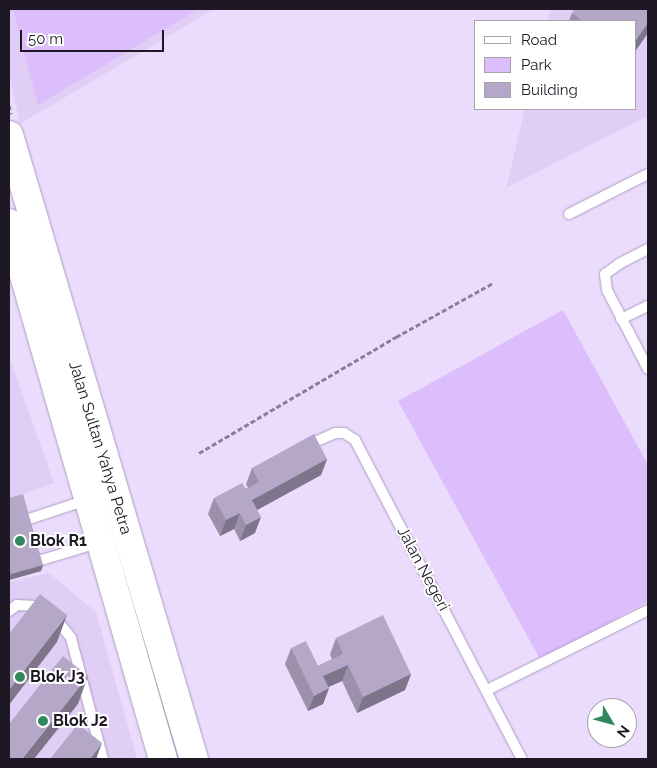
<!DOCTYPE html>
<style>
body{margin:0}
#map{position:relative;width:657px;height:768px;overflow:hidden;background:#ebdcfe;font-family:Raleway,sans-serif}
div>[style]{position:absolute}
[style*='--x']{left:calc(var(--x)*1px);top:calc(var(--y)*1px);width:calc(var(--w)*1px);rotate:calc(var(--a)*1deg)}
.built>*{inset:0;background:#e0cef7}
.green>*{inset:0;background:#dbbefb}
.path>*{height:3px;margin-top:-1.5px;transform-origin:0;background:repeating-linear-gradient(90deg,#897f96 0 5px,transparent 0 7.5px)}
.roads{filter:drop-shadow(0 0 1px #ac9dbe) drop-shadow(0 0 1px #ac9dbe)}
.service>*{height:10px;margin:-5px;padding:0 5px;transform-origin:5px;border-radius:5px;background:#fff}
.secondary>*{height:28px;margin:-14px;padding:0 14px;transform-origin:14px;border-radius:14px;background:#fff}
.wall>*{inset:0;background:#9c90ab}
.shaded-wall>*{inset:0;background:#7f758b}
.building>*{inset:0;background:#b5a7c7}
.dots>*{width:14px;height:14px;translate:-50% -50%;box-sizing:border-box;border:2px solid #fff;border-radius:50%}
span{translate:-50% -50%;white-space:nowrap;text-align:center;line-height:1.15;-webkit-text-stroke:4px #fff;paint-order:stroke}
.street-label{font-size:16px;color:#1d1824}
.poi-label{font-size:16px;color:#1d1824;font-weight:700}
.left{translate:0 -50%;text-align:left}
.frame{position:absolute;inset:0;border:10px solid #1d1824;pointer-events:none}
.legend{position:absolute;left:474px;top:20px;width:162px;height:90px;box-sizing:border-box;background:#fff;border:1px solid #a5a3a7;margin:0;padding:6px 9px;list-style:none;font-size:15px;color:#1d1824}
.legend li{display:flex;align-items:center;gap:10px;height:25px}
.legend b{width:25px;border:1px solid #a5a3a7}
.north{position:absolute;left:587px;top:698px;width:50px;height:50px;box-sizing:border-box;background:#fff;border:1px solid #a5a3a7;border-radius:50%;rotate:127deg;font-size:14px;font-weight:700;line-height:20px;text-align:center;color:#1d1824}
.north::after{content:'';display:block;margin:auto;width:18px;height:22px;background:#31885d;clip-path:polygon(50% 0,100% 100%,50% 72%,0 100%)}
.scale{position:absolute;left:20px;top:30px;width:144px;height:22px;box-sizing:border-box;border:2px solid #1d1824;border-top:0;padding-left:6px;font-size:15px;line-height:18px;white-space:nowrap;color:#1d1824;-webkit-text-stroke:4px #fff;paint-order:stroke}
</style>
<div id="map">
<div class="built">
<div style="clip-path:polygon(9px 9px,214px 9px,20px 124px,9px 74px)"></div>
<div style="clip-path:polygon(550px 9px,648px 9px,648px 116px,506px 188px,525px 109px,636px 109px,636px 21px,547px 21px)"></div>
<div style="clip-path:polygon(9px 356px,54px 483px,9px 499px)"></div>
<div style="clip-path:polygon(49px 573px,96px 612px,137px 759px,9px 759px,9px 582px)"></div>
</div>
<div class="green">
<div style="clip-path:polygon(13px 9px,198px 9px,38px 105px)"></div>
<div style="clip-path:polygon(563px 310px,648px 465px,648px 601px,541px 661px,398px 401px)"></div>
</div>
<div class="path">
<div style="--x:9;--y:105;--w:9;--a:77"></div>
<div style="--x:199;--y:453;--w:229;--a:-30.5"></div>
<div style="--x:396;--y:337;--w:111;--a:-29.1"></div>
</div>
<div class="roads">
<div class="service">
<div style="--x:569;--y:214;--w:89;--a:-26.9"></div>
<div style="--x:648;--y:249;--w:33;--a:153"></div>
<div style="--x:619;--y:264;--w:17;--a:144"></div>
<div style="--x:605;--y:274;--w:16;--a:83"></div>
<div style="--x:607;--y:290;--w:89;--a:62.6"></div>
<div style="--x:621;--y:319;--w:30;--a:-26"></div>
<div style="--x:306;--y:446;--w:32;--a:-24"></div>
<div style="--x:335;--y:433;--w:9;--a:0"></div>
<div style="--x:344;--y:433;--w:13;--a:32"></div>
<div style="--x:355;--y:440;--w:360;--a:62.4"></div>
<div style="--x:26;--y:520;--w:64;--a:-18.2"></div>
<div style="--x:38;--y:561;--w:66;--a:-16.8"></div>
<div style="--x:9;--y:611;--w:10;--a:-37"></div>
<div style="--x:17;--y:605;--w:19;--a:3"></div>
<div style="--x:36;--y:606;--w:8;--a:30"></div>
<div style="--x:55;--y:618;--w:26;--a:51"></div>
<div style="--x:71;--y:638;--w:125;--a:75.2"></div>
<div style="--x:487;--y:690;--w:180;--a:-26.4"></div>
</div>
<div class="secondary">
<div style="--x:9;--y:135;--w:651;--a:73.49"></div>
<div style="--x:9;--y:223;--w:558;--a:73.97"></div>
</div>
</div>
<div class="wall">
<div style="clip-path:polygon(648px 9px,648px 33px,636px 50px,636px 21px,569px 21px,572px 13px)"></div>
<div style="clip-path:polygon(327px 459px,321px 475px,257px 510px,255px 533px,240px 541px,234px 529px,220px 536px,208px 514px,214px 498px,248px 488px,246px 484px,252px 468px)"></div>
<div style="clip-path:polygon(9px 498px,43px 565px,41px 571px,9px 580px)"></div>
<div style="clip-path:polygon(336px 638px,411px 674px,405px 690px,357px 713px,342px 681px,328px 687px,329px 688px,323px 704px,308px 711px,285px 664px,291px 648px,318px 666px,332px 659px,330px 654px)"></div>
</div>
<div class="shaded-wall">
<div style="clip-path:polygon(648px 23px,648px 33px,636px 50px,636px 40px)"></div>
<div style="clip-path:polygon(327px 459px,321px 475px,246px 516px,252px 500px)"></div>
<div style="clip-path:polygon(240px 513px,234px 529px,220px 536px,226px 520px)"></div>
<div style="clip-path:polygon(261px 517px,255px 533px,240px 541px,246px 525px)"></div>
<div style="clip-path:polygon(43px 565px,41px 571px,9px 580px,11px 574px)"></div>
<div style="clip-path:polygon(67px 615px,57px 642px,9px 705px,9px 690px)"></div>
<div style="clip-path:polygon(348px 665px,342px 681px,317px 692px,323px 676px)"></div>
<div style="clip-path:polygon(411px 674px,405px 690px,357px 713px,363px 697px)"></div>
<div style="clip-path:polygon(88px 676px,78px 704px,34px 759px,22px 759px)"></div>
<div style="clip-path:polygon(329px 688px,323px 704px,308px 711px,314px 696px)"></div>
<div style="clip-path:polygon(102px 743px,96px 759px,90px 759px)"></div>
</div>
<div class="building">
<div style="clip-path:polygon(575px 9px,648px 9px,648px 23px,636px 40px,636px 21px,583px 21px,572px 13px)"></div>
<div style="clip-path:polygon(314px 434px,327px 459px,252px 500px,261px 517px,246px 525px,240px 513px,226px 520px,214px 498px,242px 483px,246px 489px,259px 482px,252px 468px)"></div>
<div style="clip-path:polygon(23px 494px,43px 565px,11px 574px,9px 566px,9px 498px)"></div>
<div style="clip-path:polygon(40px 594px,67px 615px,9px 690px,9px 634px)"></div>
<div style="clip-path:polygon(383px 615px,411px 674px,363px 697px,348px 665px,323px 676px,329px 688px,314px 696px,291px 648px,306px 641px,318px 666px,343px 654px,336px 638px)"></div>
<div style="clip-path:polygon(63px 656px,88px 676px,22px 759px,10px 759px,9px 758px,9px 724px)"></div>
<div style="clip-path:polygon(78px 724px,102px 743px,90px 759px,50px 759px)"></div>
</div>
<div class="dots">
<div style="left:20px;top:541px;background:#31885d"></div>
<div style="left:20px;top:677px;background:#31885d"></div>
<div style="left:43px;top:721px;background:#31885d"></div>
</div>
<div class="street-label">
<span style="left:100px;top:448px;rotate:73deg">Jalan Sultan Yahya Petra</span>
<span style="left:423px;top:569px;rotate:62deg">Jalan Negeri</span>
</div>
<div class="poi-label">
<span class="left" style="left:30px;top:541px">Blok R1</span>
<span class="left" style="left:30px;top:677px">Blok J3</span>
<span class="left" style="left:53px;top:721px">Blok J2</span>
</div>
<div class="frame"></div>
<ul class="legend">
<li><b style="height:6px;background:#fff"></b>Road</li>
<li><b style="height:14px;background:#dbbefb"></b>Park</li>
<li><b style="height:14px;background:#b5a7c7"></b>Building</li>
</ul>
<div class="north">N</div>
<div class="scale">50 m</div>
</div>
